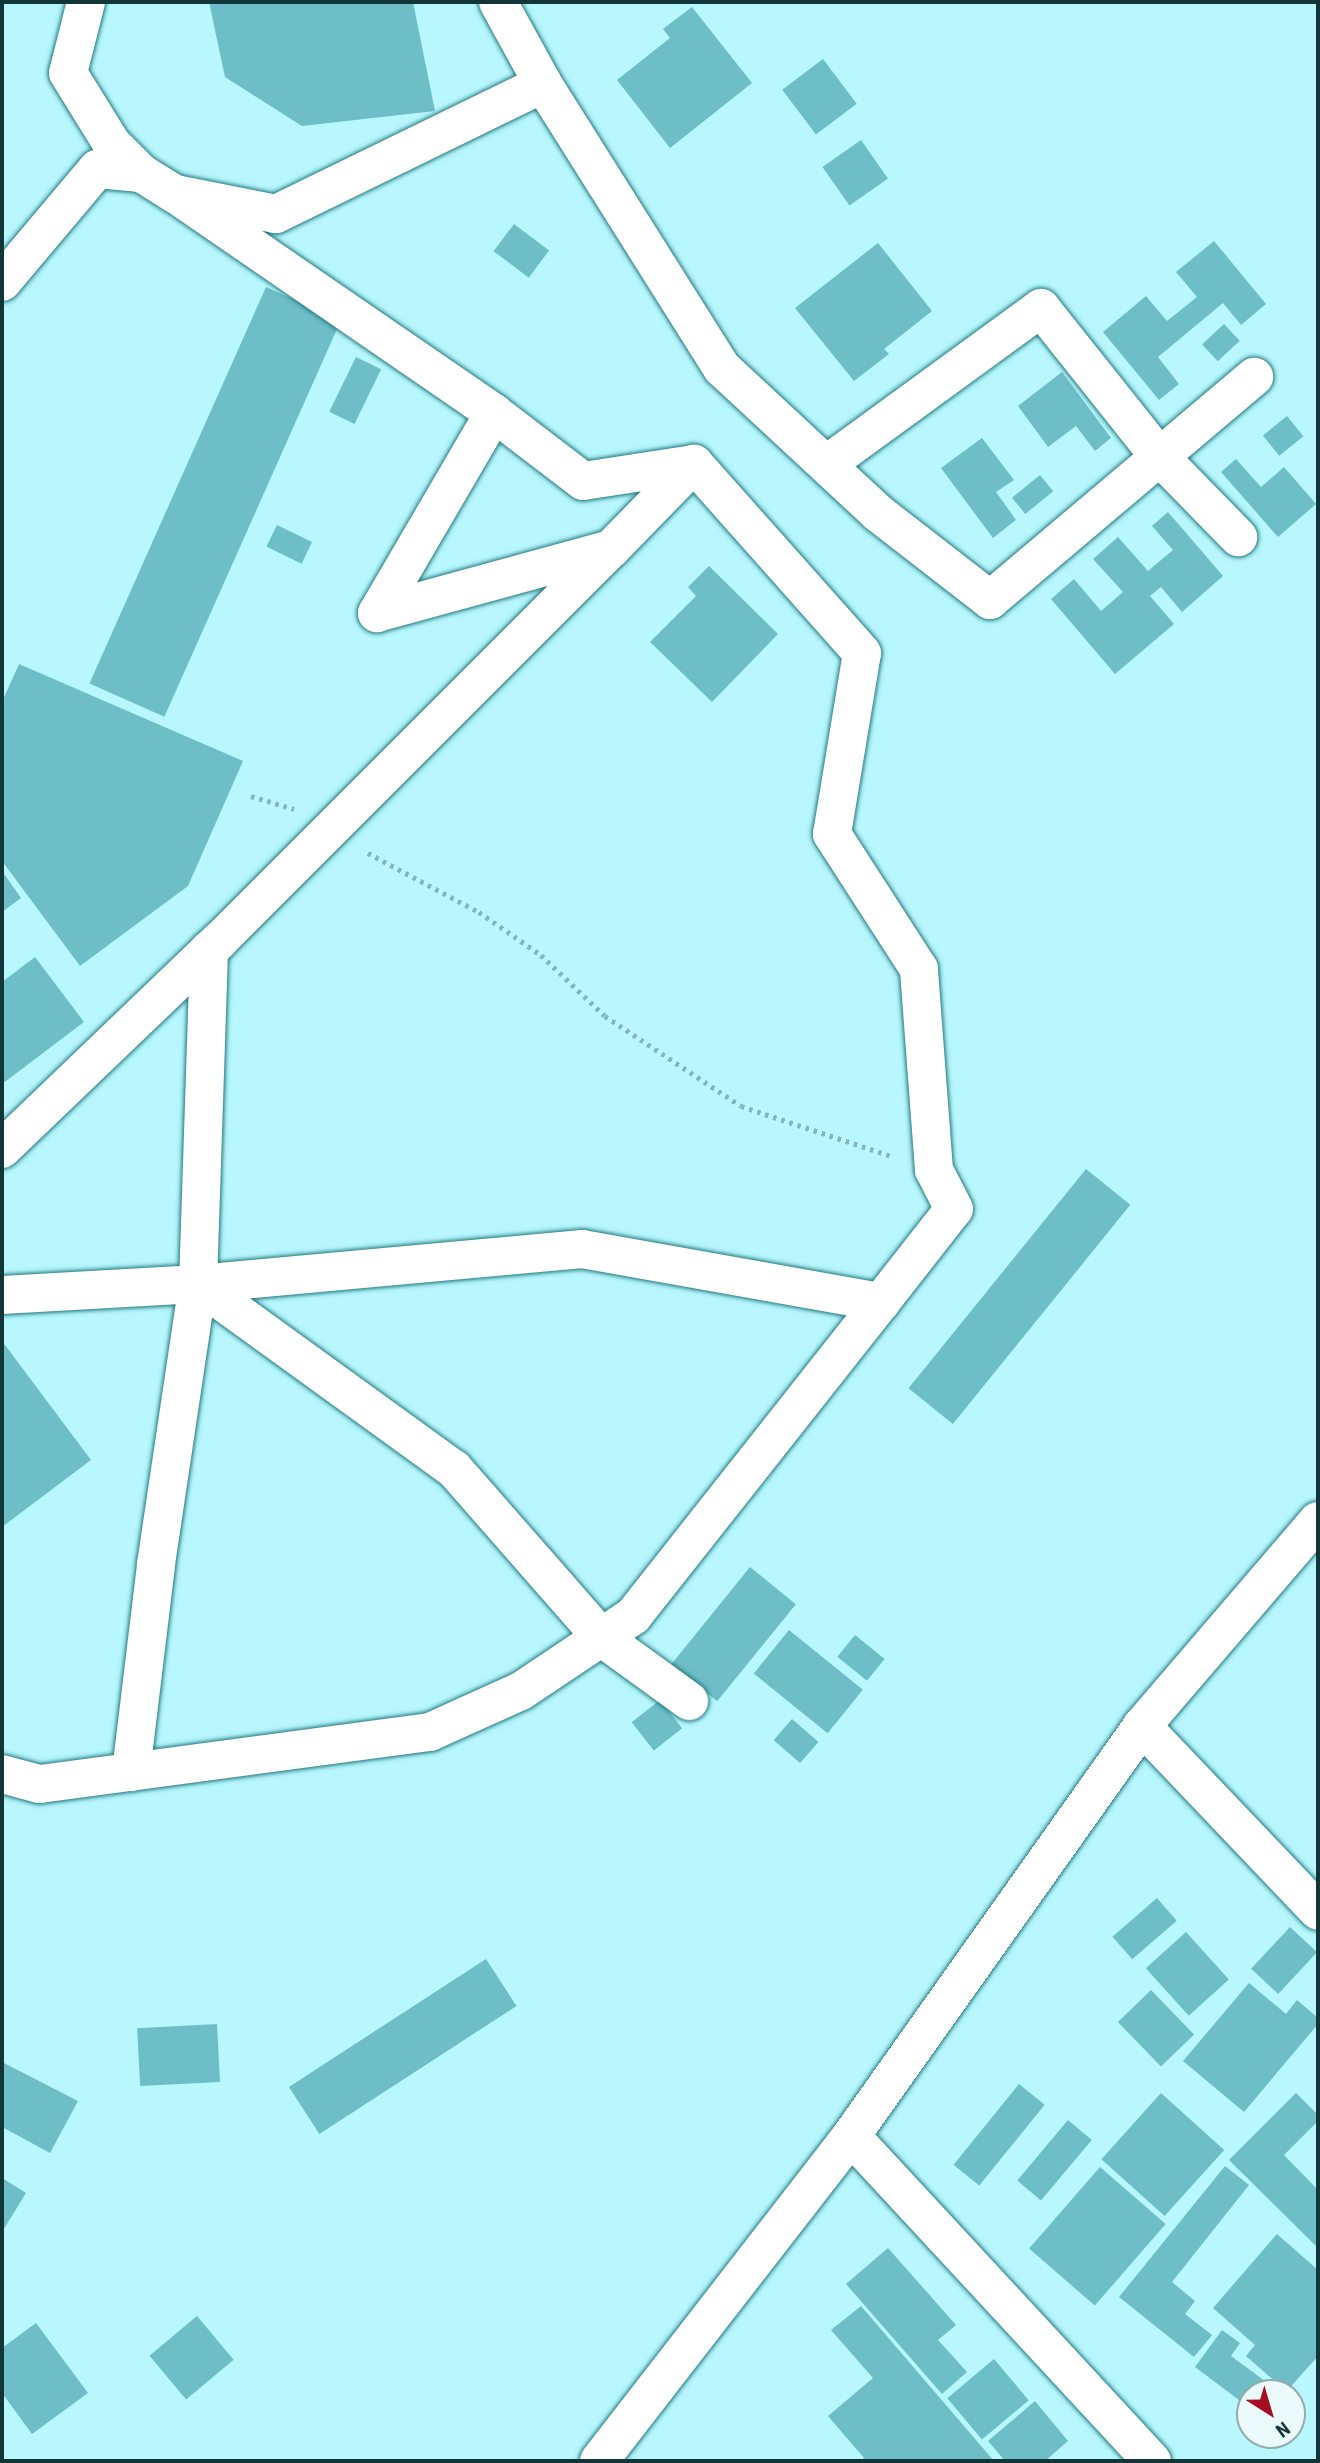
<!DOCTYPE html>
<style>
body{margin:0}
#map{position:relative;width:1320px;height:2463px;overflow:hidden;background:#b7f7fd;font-family:"Roboto Condensed",sans-serif}
div>[style]{position:absolute}
[style*='--x']{left:calc(var(--x)*1px);top:calc(var(--y)*1px);width:calc(var(--w)*1px);rotate:calc(var(--a)*1deg)}
.building>*{inset:0;background:#6dbec6;transform-origin:0 0}
.path>*{height:4.5px;margin-top:-2.25px;transform-origin:0;background:repeating-linear-gradient(90deg,#82b8bd 0 3.5px,transparent 0 8.5px)}
.roads{filter:drop-shadow(0 0 2px #207880) drop-shadow(0 0 2px #207880)}
.minor>*{height:38px;margin:-19px;padding:0 19px;transform-origin:19px;border-radius:19px;background:#fff}
span{translate:-50% -50%;white-space:nowrap;text-align:center;line-height:1.15;-webkit-text-stroke:5px #ebfafb;paint-order:stroke}
.frame{position:absolute;inset:0;border:4px solid #123538;pointer-events:none}
.north{position:absolute;left:1236px;top:2379px;width:70px;height:70px;box-sizing:border-box;background:#ebfafb;border:2px solid #94abad;border-radius:50%;rotate:143deg;font-size:19px;font-weight:700;line-height:28px;text-align:center;color:#123538}
.north::after{content:'';display:block;margin:auto;width:24px;height:32px;background:#a60e22;clip-path:polygon(50% 0,100% 100%,50% 72%,0 100%)}
</style>
<div id="map">
<div class="building">
<div style="clip-path:polygon(209px 2px,413px 2px,435px 111px,302px 126px,225px 77px)"></div>
<div style="clip-path:polygon(692px 7px,752px 83px,670px 148px,617px 80px,670px 38px,663px 29px)"></div>
<div style="left:823px;top:59px;width:56px;height:51px;rotate:53deg"></div>
<div style="left:861px;top:140px;width:47px;height:47px;rotate:55deg"></div>
<div style="left:514px;top:224px;width:44px;height:34px;rotate:37deg"></div>
<div style="clip-path:polygon(1214px 241px,1266px 304px,1241px 325px,1223px 303px,1158px 357px,1179px 384px,1159px 400px,1103px 332px,1146px 296px,1167px 321px,1197px 297px,1176px 272px)"></div>
<div style="clip-path:polygon(878px 243px,932px 311px,884px 349px,889px 354px,854px 381px,795px 308px)"></div>
<div style="left:266px;top:287px;width:82px;height:434px;rotate:24deg"></div>
<div style="left:1224px;top:324px;width:23px;height:30px;rotate:47deg"></div>
<div style="left:356px;top:357px;width:28px;height:61px;rotate:26deg"></div>
<div style="clip-path:polygon(1062px 372px,1111px 438px,1095px 451px,1076px 426px,1048px 447px,1018px 406px)"></div>
<div style="left:1287px;top:416px;width:26px;height:31px;rotate:51deg"></div>
<div style="clip-path:polygon(982px 438px,1014px 480px,996px 492px,1016px 520px,993px 538px,941px 468px)"></div>
<div style="clip-path:polygon(1236px 459px,1261px 487px,1284px 467px,1316px 504px,1278px 537px,1221px 472px)"></div>
<div style="left:1040px;top:475px;width:21px;height:36px;rotate:51deg"></div>
<div style="clip-path:polygon(1168px 512px,1223px 576px,1182px 612px,1161px 587px,1150px 596px,1174px 624px,1115px 674px,1051px 599px,1074px 579px,1101px 611px,1123px 592px,1093px 559px,1118px 537px,1148px 571px,1173px 550px,1152px 526px)"></div>
<div style="left:277px;top:525px;width:39px;height:24px;rotate:26deg"></div>
<div style="clip-path:polygon(709px 566px,778px 634px,712px 702px,650px 642px,696px 596px,688px 587px)"></div>
<div style="clip-path:polygon(19px 664px,243px 761px,188px 886px,80px 966px,2px 861px,2px 702px)"></div>
<div style="clip-path:polygon(2px 871px,21px 898px,2px 912px)"></div>
<div style="clip-path:polygon(35px 957px,84px 1022px,2px 1084px,2px 982px)"></div>
<div style="left:1086px;top:1169px;width:57px;height:282px;rotate:39deg"></div>
<div style="clip-path:polygon(2px 1341px,91px 1460px,2px 1527px)"></div>
<div style="left:750px;top:1567px;width:59px;height:125px;rotate:39deg"></div>
<div style="left:789px;top:1630px;width:95px;height:56px;rotate:39deg"></div>
<div style="left:855px;top:1635px;width:38px;height:28px;rotate:39deg"></div>
<div style="left:660px;top:1700px;width:36px;height:36px;rotate:52deg"></div>
<div style="left:792px;top:1719px;width:35px;height:28px;rotate:41deg"></div>
<div style="left:1157px;top:1898px;width:30px;height:59px;rotate:49deg"></div>
<div style="left:1290px;top:1927px;width:37px;height:57px;rotate:43deg"></div>
<div style="left:1186px;top:1932px;width:64px;height:54px;rotate:48deg"></div>
<div style="left:486px;top:1959px;width:56px;height:235px;rotate:57deg"></div>
<div style="clip-path:polygon(1249px 1983px,1286px 2014px,1297px 2000px,1318px 2018px,1318px 2024px,1244px 2112px,1183px 2061px)"></div>
<div style="left:1151px;top:1990px;width:62px;height:46px;rotate:46deg"></div>
<div style="left:217px;top:2024px;width:58px;height:80px;rotate:87deg"></div>
<div style="clip-path:polygon(2px 2062px,78px 2101px,50px 2153px,2px 2127px)"></div>
<div style="left:1019px;top:2084px;width:33px;height:104px;rotate:39deg"></div>
<div style="left:1161px;top:2093px;width:85px;height:89px;rotate:42deg"></div>
<div style="clip-path:polygon(1296px 2093px,1318px 2115px,1318px 2121px,1284px 2155px,1318px 2190px,1318px 2248px,1229px 2160px)"></div>
<div style="left:1068px;top:2120px;width:31px;height:79px;rotate:40deg"></div>
<div style="clip-path:polygon(1225px 2166px,1249px 2185px,1172px 2282px,1195px 2301px,1185px 2314px,1212px 2335px,1194px 2357px,1119px 2297px)"></div>
<div style="left:1100px;top:2167px;width:87px;height:108px;rotate:41deg"></div>
<div style="clip-path:polygon(2px 2178px,26px 2193px,2px 2232px)"></div>
<div style="clip-path:polygon(1277px 2234px,1318px 2270px,1318px 2356px,1285px 2393px,1268px 2393px,1277px 2383px,1246px 2356px,1255px 2345px,1213px 2308px)"></div>
<div style="clip-path:polygon(888px 2248px,956px 2325px,938px 2340px,967px 2372px,942px 2394px,846px 2284px)"></div>
<div style="clip-path:polygon(861px 2306px,994px 2461px,860px 2461px,864px 2458px,828px 2416px,873px 2378px,831px 2330px)"></div>
<div style="left:197px;top:2316px;width:57px;height:62px;rotate:50deg"></div>
<div style="clip-path:polygon(36px 2323px,88px 2393px,32px 2434px,2px 2393px,2px 2348px)"></div>
<div style="clip-path:polygon(1222px 2330px,1240px 2343px,1231px 2356px,1265px 2381px,1257px 2393px,1250px 2393px,1247px 2406px,1195px 2367px)"></div>
<div style="left:994px;top:2359px;width:54px;height:61px;rotate:50deg"></div>
<div style="clip-path:polygon(1035px 2401px,1068px 2441px,1045px 2461px,1005px 2461px,988px 2441px)"></div>
</div>
<div class="path">
<div style="--x:251;--y:796;--w:45;--a:16.8"></div>
<div style="--x:368;--y:853;--w:126;--a:28"></div>
<div style="--x:479;--y:912;--w:75;--a:34.7"></div>
<div style="--x:541;--y:955;--w:88;--a:43.6"></div>
<div style="--x:605;--y:1016;--w:163;--a:33.5"></div>
<div style="--x:741;--y:1106;--w:158;--a:18.4"></div>
</div>
<div class="roads">
<div class="minor">
<div style="--x:86;--y:2;--w:73;--a:104.2"></div>
<div style="--x:68;--y:73;--w:84;--a:58.2"></div>
<div style="--x:112;--y:144;--w:41;--a:45"></div>
<div style="--x:498;--y:2;--w:94;--a:61.2"></div>
<div style="--x:2;--y:282;--w:148;--a:-49.9"></div>
<div style="--x:97;--y:169;--w:44;--a:5.2"></div>
<div style="--x:141;--y:173;--w:40;--a:32"></div>
<div style="--x:175;--y:194;--w:103;--a:11.2"></div>
<div style="--x:276;--y:214;--w:297;--a:-26"></div>
<div style="--x:543;--y:84;--w:336;--a:57.8"></div>
<div style="--x:722;--y:368;--w:213;--a:42.9"></div>
<div style="--x:878;--y:513;--w:142;--a:37.8"></div>
<div style="--x:990;--y:600;--w:346;--a:-40.2"></div>
<div style="--x:494;--y:413;--w:232;--a:120.3"></div>
<div style="--x:377;--y:613;--w:243;--a:-15.3"></div>
<div style="--x:611;--y:549;--w:119;--a:-45.7"></div>
<div style="--x:827;--y:464;--w:265;--a:-36.1"></div>
<div style="--x:1041;--y:308;--w:188;--a:51.5"></div>
<div style="--x:1158;--y:455;--w:115;--a:45.7"></div>
<div style="--x:2;--y:1149;--w:301;--a:-43.8"></div>
<div style="--x:219;--y:941;--w:554;--a:-45"></div>
<div style="--x:198;--y:1284;--w:316;--a:35.9"></div>
<div style="--x:454;--y:1469;--w:223;--a:48.8"></div>
<div style="--x:601;--y:1637;--w:109;--a:36"></div>
<div style="--x:2;--y:1295;--w:196;--a:-3.2"></div>
<div style="--x:198;--y:1284;--w:386;--a:-5.2"></div>
<div style="--x:582;--y:1249;--w:304;--a:10.1"></div>
<div style="--x:881;--y:1302;--w:118;--a:-51.9"></div>
<div style="--x:954;--y:1209;--w:44;--a:-117.1"></div>
<div style="--x:934;--y:1170;--w:202;--a:-94.3"></div>
<div style="--x:919;--y:969;--w:161;--a:-122.8"></div>
<div style="--x:832;--y:834;--w:183;--a:-80.6"></div>
<div style="--x:862;--y:653;--w:253;--a:-131.6"></div>
<div style="--x:694;--y:464;--w:112;--a:171.3"></div>
<div style="--x:583;--y:481;--w:112;--a:-142.6"></div>
<div style="--x:494;--y:413;--w:387;--a:-145.5"></div>
<div style="--x:1142;--y:1726;--w:255;--a:46.4"></div>
<div style="--x:131;--y:1772;--w:209;--a:-83.1"></div>
<div style="--x:156;--y:1564;--w:283;--a:-81.5"></div>
<div style="--x:198;--y:1284;--w:334;--a:-88.1"></div>
<div style="--x:2;--y:1774;--w:39;--a:15"></div>
<div style="--x:40;--y:1784;--w:393;--a:-7.6"></div>
<div style="--x:430;--y:1732;--w:100;--a:-24.3"></div>
<div style="--x:521;--y:1691;--w:135;--a:-33.8"></div>
<div style="--x:633;--y:1616;--w:400;--a:-51.7"></div>
<div style="--x:851;--y:2136;--w:443;--a:47.2"></div>
<div style="--x:599;--y:2461;--w:411;--a:-52.2"></div>
<div style="--x:851;--y:2136;--w:503;--a:-54.63"></div>
<div style="--x:1142;--y:1726;--w:270;--a:-49.4"></div>
</div>
</div>
<div class="frame"></div>
<div class="north">N</div>
</div>
